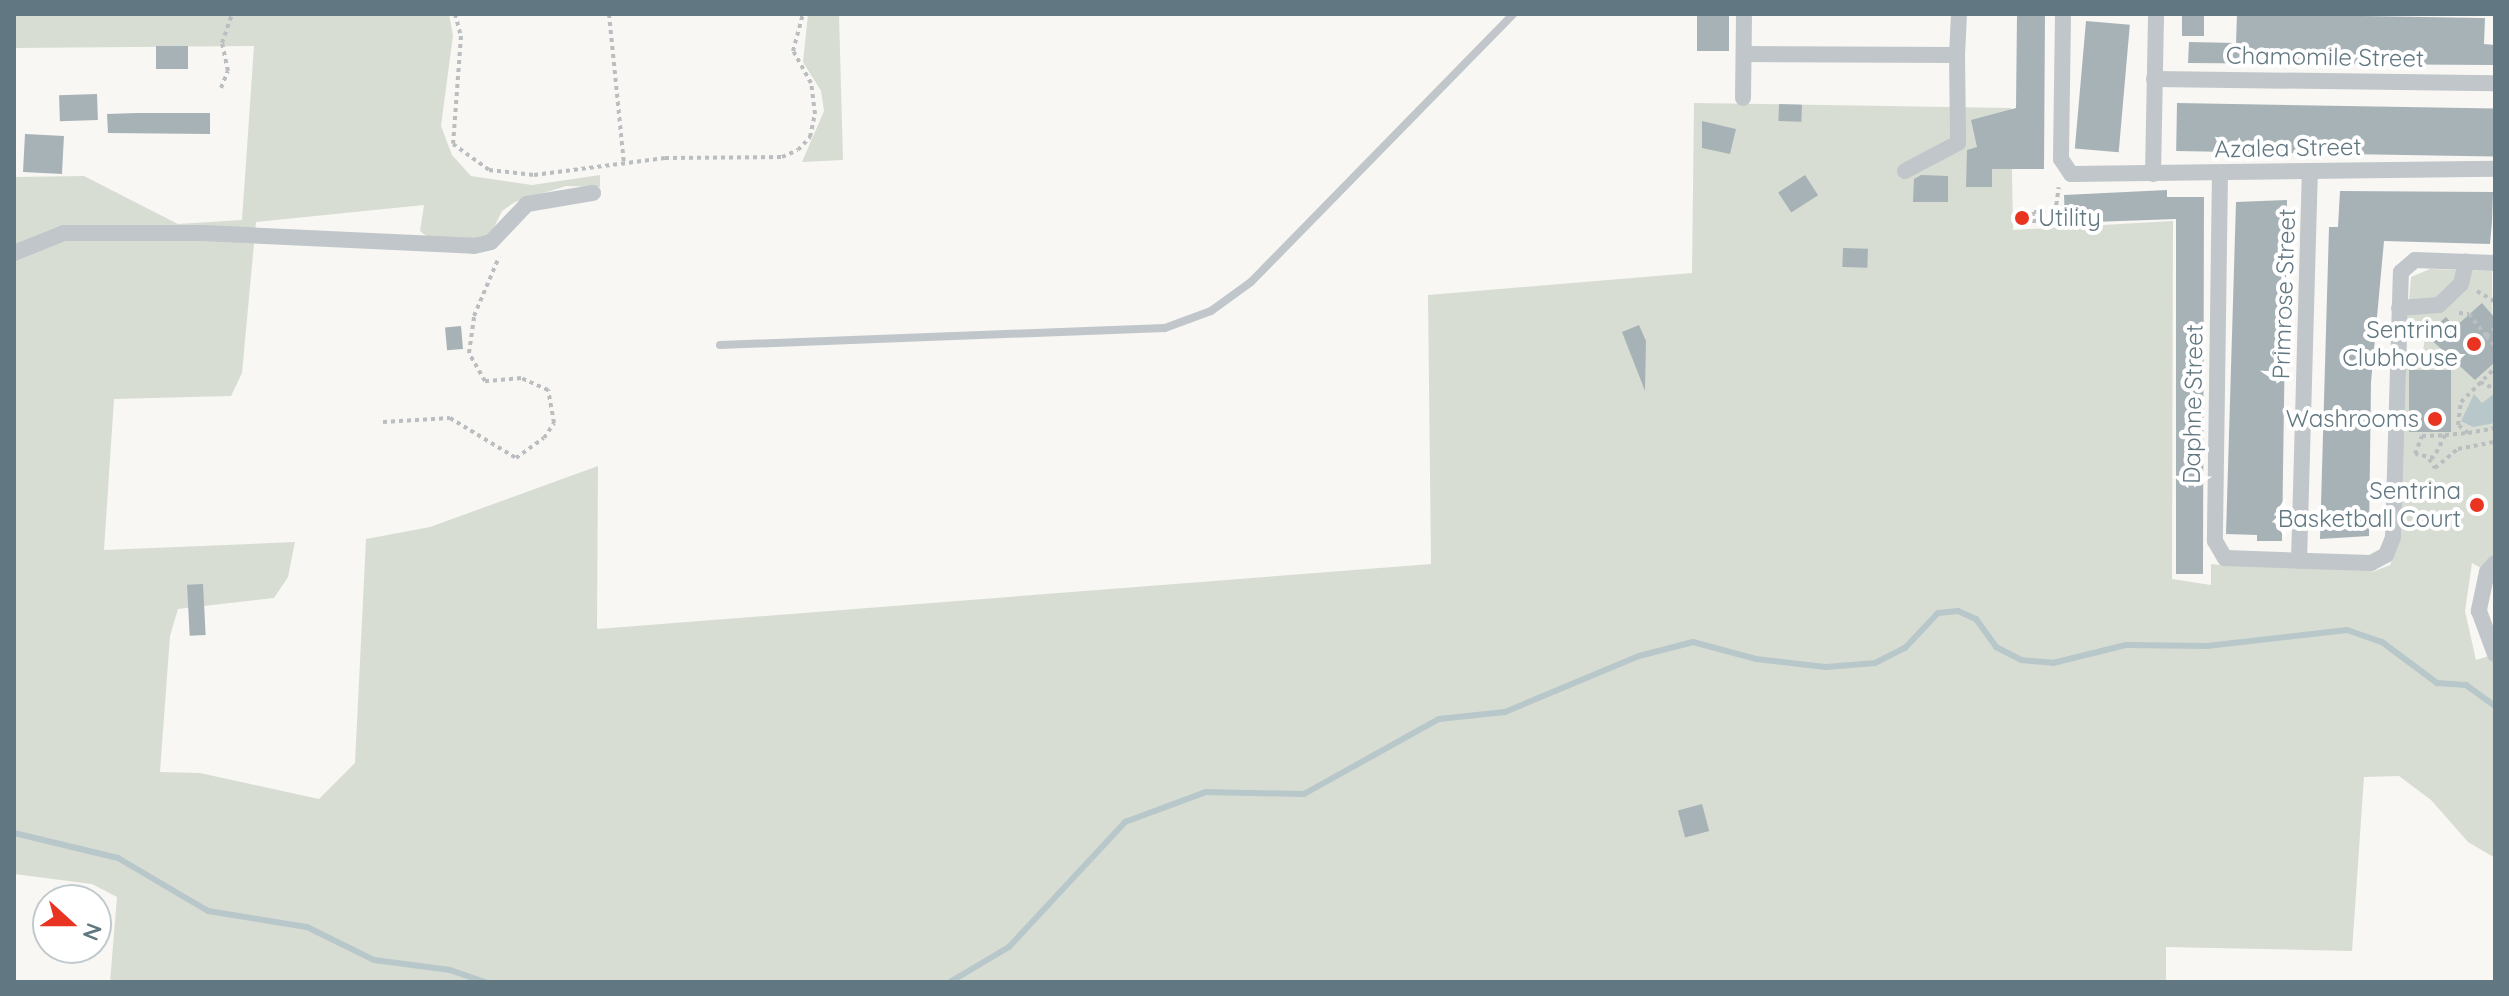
<!DOCTYPE html>
<style>
body{margin:0}
#map{position:relative;width:2509px;height:996px;overflow:hidden;background:#f8f7f4;font-family:Quicksand,sans-serif}
div>[style]{position:absolute}
[style*='--x']{left:calc(var(--x)*1px);top:calc(var(--y)*1px);width:calc(var(--w)*1px);rotate:calc(var(--a)*1deg)}
.green>*{inset:0;background:#d8ddd3}
.water>*{inset:0;background:#b8c7ca}
.stream>*{height:6px;margin:-3px;padding:0 3px;transform-origin:3px;border-radius:3px;background:#b8c7ca}
.building>*{inset:0;background:#a7b2b7;transform-origin:0 0}
.path>*{height:4px;margin-top:-2px;transform-origin:0;background:repeating-linear-gradient(90deg,#babec0 0 4px,transparent 0 8px)}
.lane>*{height:8px;margin:-4px;padding:0 4px;transform-origin:4px;border-radius:4px;background:#c0c6c9}
.street>*{height:16px;margin:-8px;padding:0 8px;transform-origin:8px;border-radius:8px;background:#c0c6c9}
.dots>*{width:22px;height:22px;translate:-50% -50%;box-sizing:border-box;border:4px solid #fff;border-radius:50%}
span{translate:-50% -50%;white-space:nowrap;text-align:center;line-height:1.15;-webkit-text-stroke:8px #fff;paint-order:stroke}
.street-label{font-size:24px;color:#617781}
.poi-label{font-size:24px;color:#617781}
.left{translate:0 -50%;text-align:left}
.right{translate:-100% -50%;text-align:right}
.frame{position:absolute;inset:0;border:16px solid #617781;pointer-events:none}
.north{position:absolute;left:32px;top:884px;width:80px;height:80px;box-sizing:border-box;background:#fff;border:2px solid #c0c9cd;border-radius:50%;rotate:111deg;font-size:22px;font-weight:700;line-height:32px;text-align:center;color:#617781}
.north::after{content:'';display:block;margin:auto;width:28px;height:36px;background:#ea3422;clip-path:polygon(50% 0,100% 100%,50% 72%,0 100%)}
</style>
<div id="map">
<div class="green">
<div style="clip-path:polygon(14px 14px,449px 14px,453px 35px,441px 126px,452px 155px,471px 176px,532px 185px,600px 175px,600px 187px,566px 186px,515px 202px,502px 211px,491px 234px,478px 239px,429px 238px,420px 231px,424px 205px,256px 222px,242px 373px,231px 396px,114px 399px,104px 550px,295px 542px,288px 577px,274px 598px,178px 609px,170px 636px,160px 772px,200px 773px,319px 799px,355px 763px,366px 539px,430px 527px,598px 466px,597px 629px,1431px 564px,1428px 295px,1692px 273px,1694px 103px,2011px 108px,2013px 230px,2173px 221px,2172px 579px,2211px 585px,2211px 564px,2221px 565px,2225px 558px,2371px 563px,2372px 572px,2390px 565px,2401px 539px,2404px 350px,2423px 352px,2426px 326px,2407px 323px,2411px 277px,2430px 269px,2492px 271px,2495px 553px,2481px 568px,2472px 563px,2465px 611px,2476px 660px,2495px 654px,2495px 858px,2468px 842px,2431px 800px,2399px 776px,2364px 777px,2352px 951px,2166px 947px,2166px 981px,110px 982px,117px 897px,92px 884px,14px 874px,14px 177px,84px 176px,178px 224px,242px 220px,254px 46px,14px 48px)"></div>
<div style="clip-path:polygon(808px 14px,839px 14px,843px 160px,802px 162px,824px 111px,821px 91px,803px 62px)"></div>
</div>
<div class="water">
<div style="clip-path:polygon(2495px 393px,2495px 423px,2473px 427px,2461px 421px,2474px 394px,2482px 403px)"></div>
</div>
<div class="stream">
<div style="--x:14;--y:833;--w:107;--a:13.5"></div>
<div style="--x:118;--y:858;--w:104;--a:30.5"></div>
<div style="--x:208;--y:911;--w:100;--a:9.2"></div>
<div style="--x:307;--y:927;--w:75;--a:26.2"></div>
<div style="--x:374;--y:960;--w:77;--a:7.5"></div>
<div style="--x:450;--y:970;--w:37;--a:19"></div>
<div style="--x:950;--y:982;--w:69;--a:-30.7"></div>
<div style="--x:1009;--y:947;--w:171;--a:-47.1"></div>
<div style="--x:1125;--y:822;--w:86;--a:-20.3"></div>
<div style="--x:1206;--y:792;--w:98;--a:1.2"></div>
<div style="--x:1304;--y:794;--w:154;--a:-29.1"></div>
<div style="--x:1439;--y:719;--w:66;--a:-6.1"></div>
<div style="--x:1505;--y:712;--w:145;--a:-22.7"></div>
<div style="--x:1639;--y:656;--w:56;--a:-14.5"></div>
<div style="--x:1693;--y:642;--w:65;--a:15.1"></div>
<div style="--x:1756;--y:659;--w:70;--a:6.5"></div>
<div style="--x:1826;--y:667;--w:49;--a:-4.7"></div>
<div style="--x:1875;--y:663;--w:34;--a:-27"></div>
<div style="--x:1905;--y:648;--w:48;--a:-46.7"></div>
<div style="--x:1938;--y:613;--w:20;--a:-6"></div>
<div style="--x:1958;--y:611;--w:20;--a:24"></div>
<div style="--x:1976;--y:619;--w:34;--a:54"></div>
<div style="--x:1996;--y:647;--w:28;--a:27"></div>
<div style="--x:2021;--y:660;--w:32;--a:5"></div>
<div style="--x:2053;--y:663;--w:75;--a:-13.9"></div>
<div style="--x:2126;--y:645;--w:81;--a:0.7"></div>
<div style="--x:2207;--y:646;--w:141;--a:-6.5"></div>
<div style="--x:2347;--y:630;--w:37;--a:19"></div>
<div style="--x:2382;--y:642;--w:69;--a:36.7"></div>
<div style="--x:2437;--y:683;--w:29;--a:4"></div>
<div style="--x:2466;--y:685;--w:36;--a:36"></div>
</div>
<div class="building">
<div style="left:1697px;top:14px;width:32px;height:37px"></div>
<div style="clip-path:polygon(2017px 14px,2045px 14px,2044px 169px,1992px 169px,1992px 187px,1966px 187px,1967px 150px,1977px 147px,1971px 120px,2016px 108px)"></div>
<div style="clip-path:polygon(2237px 14px,2485px 18px,2484px 44px,2495px 45px,2495px 65px,2188px 63px,2189px 42px,2236px 43px)"></div>
<div style="left:2182px;top:15px;width:22px;height:21px"></div>
<div style="left:2086px;top:21px;width:44px;height:128px;rotate:5deg"></div>
<div style="left:156px;top:46px;width:32px;height:23px"></div>
<div style="left:97px;top:94px;width:26px;height:38px;rotate:88deg"></div>
<div style="left:2177px;top:103px;width:318px;height:48px;rotate:1deg"></div>
<div style="left:1779px;top:104px;width:23px;height:17px;rotate:2deg"></div>
<div style="clip-path:polygon(137px 113px,210px 113px,210px 134px,108px 133px,107px 114px)"></div>
<div style="clip-path:polygon(1702px 121px,1736px 129px,1730px 154px,1702px 148px)"></div>
<div style="left:25px;top:134px;width:39px;height:38px;rotate:3deg"></div>
<div style="left:1805px;top:175px;width:24px;height:32px;rotate:57deg"></div>
<div style="clip-path:polygon(1921px 175px,1948px 176px,1948px 202px,1913px 202px,1914px 179px)"></div>
<div style="clip-path:polygon(2167px 190px,2167px 197px,2204px 197px,2203px 574px,2176px 574px,2176px 219px,2065px 223px,2064px 195px)"></div>
<div style="clip-path:polygon(2340px 191px,2493px 192px,2492px 222px,2490px 244px,2384px 241px,2371px 382px,2369px 536px,2320px 539px,2329px 227px,2338px 227px)"></div>
<div style="clip-path:polygon(2287px 200px,2282px 541px,2257px 541px,2257px 535px,2226px 534px,2236px 202px)"></div>
<div style="left:1843px;top:248px;width:25px;height:19px;rotate:2deg"></div>
<div style="clip-path:polygon(2482px 303px,2495px 318px,2495px 362px,2475px 380px,2426px 335px,2446px 317px,2455px 327px)"></div>
<div style="clip-path:polygon(1639px 325px,1646px 341px,1645px 391px,1622px 332px)"></div>
<div style="left:461px;top:326px;width:23px;height:16px;rotate:85deg"></div>
<div style="left:2409px;top:370px;width:42px;height:62px"></div>
<div style="left:203px;top:584px;width:51px;height:16px;rotate:87deg"></div>
<div style="left:1702px;top:804px;width:28px;height:25px;rotate:75deg"></div>
</div>
<div class="path">
<div style="--x:455;--y:14;--w:23;--a:75"></div>
<div style="--x:461;--y:36;--w:108;--a:94.2"></div>
<div style="--x:453;--y:144;--w:44;--a:35.8"></div>
<div style="--x:489;--y:170;--w:45;--a:6.3"></div>
<div style="--x:534;--y:175;--w:132;--a:-7.4"></div>
<div style="--x:665;--y:158;--w:117;--a:-0.5"></div>
<div style="--x:782;--y:157;--w:17;--a:-24"></div>
<div style="--x:798;--y:150;--w:18;--a:-47"></div>
<div style="--x:810;--y:137;--w:24;--a:-78"></div>
<div style="--x:815;--y:114;--w:31;--a:-97"></div>
<div style="--x:811;--y:83;--w:37;--a:-119"></div>
<div style="--x:793;--y:51;--w:38;--a:-75"></div>
<div style="--x:609;--y:14;--w:152;--a:84.3"></div>
<div style="--x:221;--y:88;--w:18;--a:-68"></div>
<div style="--x:228;--y:71;--w:29;--a:-102"></div>
<div style="--x:222;--y:43;--w:31;--a:-71"></div>
<div style="--x:2054;--y:212;--w:21;--a:180"></div>
<div style="--x:2033;--y:212;--w:9;--a:96"></div>
<div style="--x:2032;--y:221;--w:22;--a:0"></div>
<div style="--x:2054;--y:221;--w:34;--a:-82"></div>
<div style="--x:2477;--y:291;--w:21;--a:31"></div>
<div style="--x:2459;--y:313;--w:10;--a:6"></div>
<div style="--x:2469;--y:314;--w:28;--a:52"></div>
<div style="--x:2486;--y:336;--w:12;--a:-42"></div>
<div style="--x:2486;--y:336;--w:13;--a:48"></div>
<div style="--x:2495;--y:358;--w:6;--a:90"></div>
<div style="--x:2480;--y:382;--w:17;--a:25"></div>
<div style="--x:383;--y:422;--w:67;--a:-3.4"></div>
<div style="--x:450;--y:418;--w:77;--a:31.2"></div>
<div style="--x:516;--y:458;--w:34;--a:-36"></div>
<div style="--x:544;--y:438;--w:18;--a:-56"></div>
<div style="--x:554;--y:423;--w:34;--a:-100"></div>
<div style="--x:548;--y:390;--w:30;--a:-156"></div>
<div style="--x:521;--y:378;--w:36;--a:175"></div>
<div style="--x:485;--y:381;--w:32;--a:-120"></div>
<div style="--x:469;--y:353;--w:37;--a:-82"></div>
<div style="--x:474;--y:316;--w:64;--a:-67"></div>
<div style="--x:2468;--y:433;--w:27;--a:-10"></div>
<div style="--x:2445;--y:435;--w:23;--a:-5"></div>
<div style="--x:2468;--y:433;--w:13;--a:-141"></div>
<div style="--x:2458;--y:425;--w:23;--a:-83"></div>
<div style="--x:2461;--y:402;--w:48;--a:-45"></div>
<div style="--x:2445;--y:435;--w:25;--a:116"></div>
<div style="--x:2434;--y:458;--w:19;--a:-168"></div>
<div style="--x:2415;--y:454;--w:19;--a:-69"></div>
<div style="--x:2422;--y:436;--w:23;--a:-2"></div>
<div style="--x:2429;--y:459;--w:11;--a:56"></div>
<div style="--x:2435;--y:468;--w:30;--a:-40"></div>
<div style="--x:2458;--y:449;--w:38;--a:-11"></div>
</div>
<div class="lane">
<div style="--x:720;--y:345;--w:445;--a:-2.2"></div>
<div style="--x:1165;--y:328;--w:49;--a:-20.3"></div>
<div style="--x:1211;--y:311;--w:49;--a:-35.9"></div>
<div style="--x:1251;--y:282;--w:375;--a:-45.6"></div>
</div>
<div class="street">
<div style="--x:2063;--y:14;--w:145;--a:90.8"></div>
<div style="--x:2061;--y:159;--w:18;--a:56"></div>
<div style="--x:2071;--y:174;--w:424;--a:-0.7"></div>
<div style="--x:1745;--y:54;--w:212;--a:0.3"></div>
<div style="--x:1957;--y:55;--w:88;--a:89.3"></div>
<div style="--x:1958;--y:143;--w:60;--a:152.2"></div>
<div style="--x:1957;--y:55;--w:41;--a:-87.2"></div>
<div style="--x:2154;--y:79;--w:341;--a:0.7"></div>
<div style="--x:1743;--y:98;--w:84;--a:-89.3"></div>
<div style="--x:2220;--y:173;--w:368;--a:90.8"></div>
<div style="--x:2215;--y:541;--w:20;--a:60"></div>
<div style="--x:2225;--y:558;--w:146;--a:2"></div>
<div style="--x:2371;--y:563;--w:17;--a:-28"></div>
<div style="--x:2386;--y:555;--w:18;--a:-68"></div>
<div style="--x:2393;--y:538;--w:266;--a:-88.3"></div>
<div style="--x:2401;--y:272;--w:18;--a:-41"></div>
<div style="--x:2415;--y:260;--w:80;--a:2.1"></div>
<div style="--x:2153;--y:174;--w:160;--a:-88.9"></div>
<div style="--x:14;--y:253;--w:54;--a:-21.8"></div>
<div style="--x:64;--y:233;--w:139;--a:0"></div>
<div style="--x:203;--y:233;--w:271;--a:2.7"></div>
<div style="--x:474;--y:246;--w:17;--a:-13"></div>
<div style="--x:491;--y:242;--w:52;--a:-46.5"></div>
<div style="--x:527;--y:204;--w:67;--a:-9.5"></div>
<div style="--x:2399;--y:308;--w:40;--a:-4.3"></div>
<div style="--x:2439;--y:305;--w:30;--a:-44"></div>
<div style="--x:2461;--y:284;--w:23;--a:-77"></div>
<div style="--x:2299;--y:561;--w:390;--a:-88.4"></div>
<div style="--x:2495;--y:563;--w:12;--a:132"></div>
<div style="--x:2487;--y:572;--w:40;--a:102"></div>
<div style="--x:2479;--y:611;--w:46;--a:69.6"></div>
</div>
<div class="dots">
<div style="left:2022px;top:218px;background:#ea3422"></div>
<div style="left:2474px;top:344px;background:#ea3422"></div>
<div style="left:2435px;top:419px;background:#ea3422"></div>
<div style="left:2477px;top:505px;background:#ea3422"></div>
</div>
<div class="street-label">
<span style="left:2325px;top:57px;rotate:1deg">Chamomile Street</span>
<span style="left:2288px;top:148px;rotate:-1deg">Azalea Street</span>
<span style="left:2284px;top:294px;rotate:-88deg">Primrose Street</span>
<span style="left:2193px;top:404px;rotate:-89deg">Daphne Street</span>
</div>
<div class="poi-label">
<span class="left" style="left:2038px;top:218px">Utility</span>
<span class="right" style="left:2458px;top:344px">Sentrina<br>Clubhouse</span>
<span class="right" style="left:2419px;top:419px">Washrooms</span>
<span class="right" style="left:2461px;top:505px">Sentrina<br>Basketball Court</span>
</div>
<div class="frame"></div>
<div class="north">N</div>
</div>
